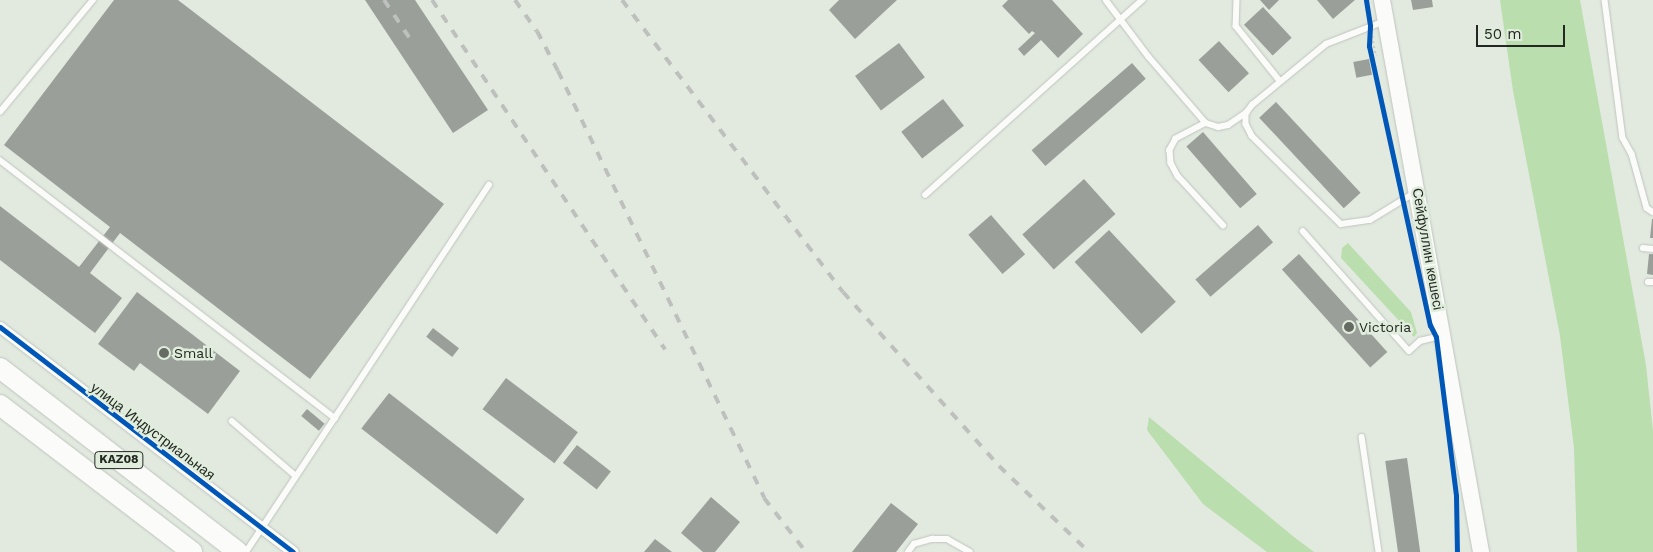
<!DOCTYPE html>
<meta charset="utf-8">
<style>
body{margin:0}
#map{position:relative;width:1653px;height:552px;overflow:hidden;background:#e2eae0;font-family:"Work Sans",sans-serif}
div>[style]{position:absolute}
[style*='--x']{left:calc(var(--x)*1px);top:calc(var(--y)*1px);width:calc(var(--w)*1px);rotate:calc(var(--a)*1deg)}
.green>*{inset:0;background:#badeae}
.building>*{inset:0;background:#9aa099;transform-origin:0 0}
.path>*{height:2px;margin-top:-1px;transform-origin:0;background:repeating-linear-gradient(90deg,#c8cac8 0 2.5px,transparent 0 5px)}
.roads{filter:drop-shadow(0 0 1px #bfc4bd) drop-shadow(0 0 1px #bfc4bd)}
.service>*{height:5.5px;margin:-2.75px;padding:0 2.75px;transform-origin:2.75px;border-radius:2.75px;background:#fbfcfa}
.minor>*{height:11px;margin:-5.5px;padding:0 5.5px;transform-origin:5.5px;border-radius:5.5px;background:#fbfcfa}
.secondary>*{height:16px;margin:-8px;padding:0 8px;transform-origin:8px;border-radius:8px;background:#fbfcfa}
.trunk>*{height:20px;margin:-10px;padding:0 10px;transform-origin:10px;border-radius:10px;background:#fbfcfa}
.rail>*{height:4px;margin-top:-2px;transform-origin:0;background:repeating-linear-gradient(90deg,#bdc0bd 0 9px,transparent 0 18px)}
.cycleway>*{height:5px;margin:-2.5px;padding:0 2.5px;transform-origin:2.5px;border-radius:2.5px;background:#0057b8}
.dots>*{width:14px;height:14px;translate:-50% -50%;box-sizing:border-box;border:2px solid #e0eddd;border-radius:50%}
span{translate:-50% -50%;white-space:nowrap;text-align:center;line-height:1.15;-webkit-text-stroke:5px #e0eddd;paint-order:stroke}
.shield-label span{padding:1px 4px;background:#e0eddd;border:1px solid;border-radius:4px;-webkit-text-stroke-width:0}
.shield-label{font-size:12px;color:#242822;font-weight:700}
.street-label{font-size:14px;color:#242822}
.poi-label{font-size:14px;color:#242822}
.left{translate:0 -50%;text-align:left}
.scale{position:absolute;left:1476px;top:25px;width:89px;height:22px;box-sizing:border-box;border:2px solid #242822;border-top:0;padding-left:6px;font-size:15px;line-height:18px;white-space:nowrap;color:#242822;-webkit-text-stroke:4px #e0eddd;paint-order:stroke}
</style>
<div id="map">
<div class="green">
<div style="clip-path:polygon(1500px 0,1580px 0,1646px 365px,1653px 431px,1653px 552px,1577px 552px,1574px 448px,1560px 336px,1513px 91px)"></div>
<div style="clip-path:polygon(1348px 243px,1411px 312px,1417px 333px,1414px 337px,1341px 258px,1342px 248px)"></div>
<div style="clip-path:polygon(1149px 417px,1294px 537px,1314px 552px,1267px 552px,1203px 504px,1147px 430px)"></div>
</div>
<div class="building">
<div style="clip-path:polygon(114px 0,178px 0,444px 204px,310px 379px,120px 233px,90px 273px,122px 298px,95px 333px,0 260px,0 206px,79px 267px,110px 227px,4px 145px)"></div>
<div style="clip-path:polygon(365px 0,415px 0,488px 110px,453px 133px)"></div>
<div style="clip-path:polygon(839px 0,897px 0,855px 39px,829px 10px)"></div>
<div style="clip-path:polygon(1008px 0,1052px 0,1083px 34px,1058px 58px,1041px 40px,1024px 56px,1018px 49px,1035px 33px,1032px 31px,1029px 34px,1002px 6px)"></div>
<div style="clip-path:polygon(1260px 0,1279px 0,1269px 10px)"></div>
<div style="clip-path:polygon(1317px 0,1355px 0,1333px 19px)"></div>
<div style="clip-path:polygon(1411px 0,1432px 0,1433px 7px,1413px 10px)"></div>
<div style="left:1263px;top:7px;width:42px;height:26px;rotate:47deg"></div>
<div style="left:1219px;top:41px;width:44px;height:28px;rotate:47deg"></div>
<div style="left:899px;top:43px;width:43px;height:55px;rotate:53deg"></div>
<div style="left:1369px;top:59px;width:16px;height:16px;rotate:79deg"></div>
<div style="left:1132px;top:63px;width:21px;height:133px;rotate:49deg"></div>
<div style="left:943px;top:99px;width:34px;height:53px;rotate:52deg"></div>
<div style="left:1276px;top:102px;width:124px;height:23px;rotate:47deg"></div>
<div style="left:1203px;top:132px;width:82px;height:22px;rotate:49deg"></div>
<div style="left:1084px;top:179px;width:47px;height:83px;rotate:48deg"></div>
<div style="left:991px;top:215px;width:52px;height:30px;rotate:49deg"></div>
<div style="clip-path:polygon(1652px 219px,1653px 219px,1653px 238px,1650px 238px)"></div>
<div style="left:1258px;top:225px;width:23px;height:83px;rotate:49deg"></div>
<div style="left:1109px;top:230px;width:98px;height:47px;rotate:47deg"></div>
<div style="left:1299px;top:254px;width:132px;height:23px;rotate:48deg"></div>
<div style="clip-path:polygon(1649px 254px,1653px 254px,1653px 275px,1647px 274px)"></div>
<div style="clip-path:polygon(137px 292px,240px 371px,208px 414px,140px 363px,134px 371px,98px 344px)"></div>
<div style="left:433px;top:328px;width:33px;height:11px;rotate:38deg"></div>
<div style="left:506px;top:378px;width:90px;height:39px;rotate:37deg"></div>
<div style="left:389px;top:393px;width:172px;height:45px;rotate:38deg"></div>
<div style="left:307px;top:409px;width:23px;height:9px;rotate:40deg"></div>
<div style="left:577px;top:445px;width:43px;height:23px;rotate:38deg"></div>
<div style="left:1407px;top:458px;width:95px;height:22px;rotate:82deg"></div>
<div style="clip-path:polygon(711px 497px,740px 522px,715px 552px,703px 552px,681px 533px)"></div>
<div style="clip-path:polygon(891px 503px,918px 524px,896px 552px,852px 552px)"></div>
<div style="clip-path:polygon(655px 539px,672px 552px,644px 552px)"></div>
</div>
<div class="path">
<div style="--x:1372;--y:36;--w:20;--a:79"></div>
</div>
<div class="roads">
<div class="service">
<div style="--x:1106;--y:0;--w:71;--a:53"></div>
<div style="--x:1149;--y:57;--w:87;--a:49.2"></div>
<div style="--x:1206;--y:123;--w:13;--a:18"></div>
<div style="--x:1218;--y:127;--w:10;--a:-11"></div>
<div style="--x:1228;--y:125;--w:22;--a:-34"></div>
<div style="--x:1246;--y:113;--w:10;--a:-53"></div>
<div style="--x:1252;--y:105;--w:96;--a:-39.5"></div>
<div style="--x:1326;--y:44;--w:63;--a:-21.3"></div>
<div style="--x:1237;--y:0;--w:26;--a:92"></div>
<div style="--x:1236;--y:26;--w:70;--a:51.3"></div>
<div style="--x:1605;--y:0;--w:139;--a:82.6"></div>
<div style="--x:1623;--y:138;--w:18;--a:61"></div>
<div style="--x:1632;--y:154;--w:56;--a:74.5"></div>
<div style="--x:1647;--y:208;--w:7;--a:34"></div>
<div style="--x:0;--y:112;--w:146;--a:-50.3"></div>
<div style="--x:1246;--y:113;--w:11;--a:90"></div>
<div style="--x:1246;--y:124;--w:13;--a:63"></div>
<div style="--x:1252;--y:136;--w:125;--a:44.7"></div>
<div style="--x:1341;--y:224;--w:29;--a:-8"></div>
<div style="--x:1370;--y:220;--w:54;--a:-31.3"></div>
<div style="--x:1206;--y:123;--w:34;--a:152"></div>
<div style="--x:1176;--y:139;--w:13;--a:119"></div>
<div style="--x:1170;--y:150;--w:13;--a:86"></div>
<div style="--x:1171;--y:163;--w:15;--a:62"></div>
<div style="--x:1178;--y:176;--w:67;--a:47.4"></div>
<div style="--x:0;--y:160;--w:423;--a:37.6"></div>
<div style="--x:925;--y:195;--w:292;--a:-41.9"></div>
<div style="--x:1303;--y:231;--w:160;--a:48.5"></div>
<div style="--x:1409;--y:351;--w:15;--a:-42"></div>
<div style="--x:1420;--y:341;--w:21;--a:-14"></div>
<div style="--x:1643;--y:248;--w:10;--a:6"></div>
<div style="--x:1648;--y:282;--w:5;--a:0"></div>
<div style="--x:232;--y:421;--w:84;--a:40.7"></div>
<div style="--x:1362;--y:437;--w:116;--a:81.6"></div>
<div style="--x:246;--y:552;--w:440;--a:-56.5"></div>
<div style="--x:908;--y:552;--w:10;--a:-53"></div>
<div style="--x:914;--y:544;--w:19;--a:-16"></div>
<div style="--x:932;--y:539;--w:15;--a:0"></div>
<div style="--x:947;--y:539;--w:26;--a:29"></div>
</div>
<div class="minor">
<div style="--x:0;--y:327;--w:369;--a:37.5"></div>
</div>
<div class="secondary">
<div style="--x:1382;--y:0;--w:561;--a:79.83"></div>
</div>
<div class="trunk">
<div style="--x:0;--y:368;--w:301;--a:37.7"></div>
<div style="--x:0;--y:405;--w:242;--a:37.4"></div>
</div>
</div>
<div class="rail">
<div style="--x:384;--y:0;--w:45;--a:56"></div>
<div style="--x:432;--y:0;--w:420;--a:56.3"></div>
<div style="--x:515;--y:0;--w:38;--a:55"></div>
<div style="--x:537;--y:31;--w:45;--a:62.3"></div>
<div style="--x:558;--y:71;--w:474;--a:64.2"></div>
<div style="--x:764;--y:498;--w:68;--a:52.1"></div>
<div style="--x:622;--y:0;--w:366;--a:52.9"></div>
<div style="--x:843;--y:292;--w:234;--a:48.1"></div>
<div style="--x:999;--y:466;--w:124;--a:43.7"></div>
</div>
<div class="cycleway">
<div style="--x:1366;--y:0;--w:26;--a:81"></div>
<div style="--x:1370;--y:26;--w:20;--a:93"></div>
<div style="--x:1369;--y:46;--w:286;--a:77.7"></div>
<div style="--x:1430;--y:325;--w:13;--a:63"></div>
<div style="--x:1436;--y:337;--w:160;--a:82.8"></div>
<div style="--x:1456;--y:496;--w:56;--a:89"></div>
<div style="--x:0;--y:327;--w:369;--a:37.5"></div>
</div>
<div class="dots">
<div style="left:1349px;top:327px;background:#666c64"></div>
<div style="left:164px;top:353px;background:#666c64"></div>
</div>
<div class="shield-label">
<span style="left:119px;top:460px">KAZ08</span>
</div>
<div class="street-label">
<span style="left:1428px;top:249px;rotate:80deg">Сейфуллин көшесі</span>
<span style="left:153px;top:431px;rotate:37deg">улица Индустриальная</span>
</div>
<div class="poi-label">
<span class="left" style="left:1359px;top:327px">Victoria</span>
<span class="left" style="left:174px;top:353px">Small</span>
</div>
<div class="scale">50 m</div>
</div>
